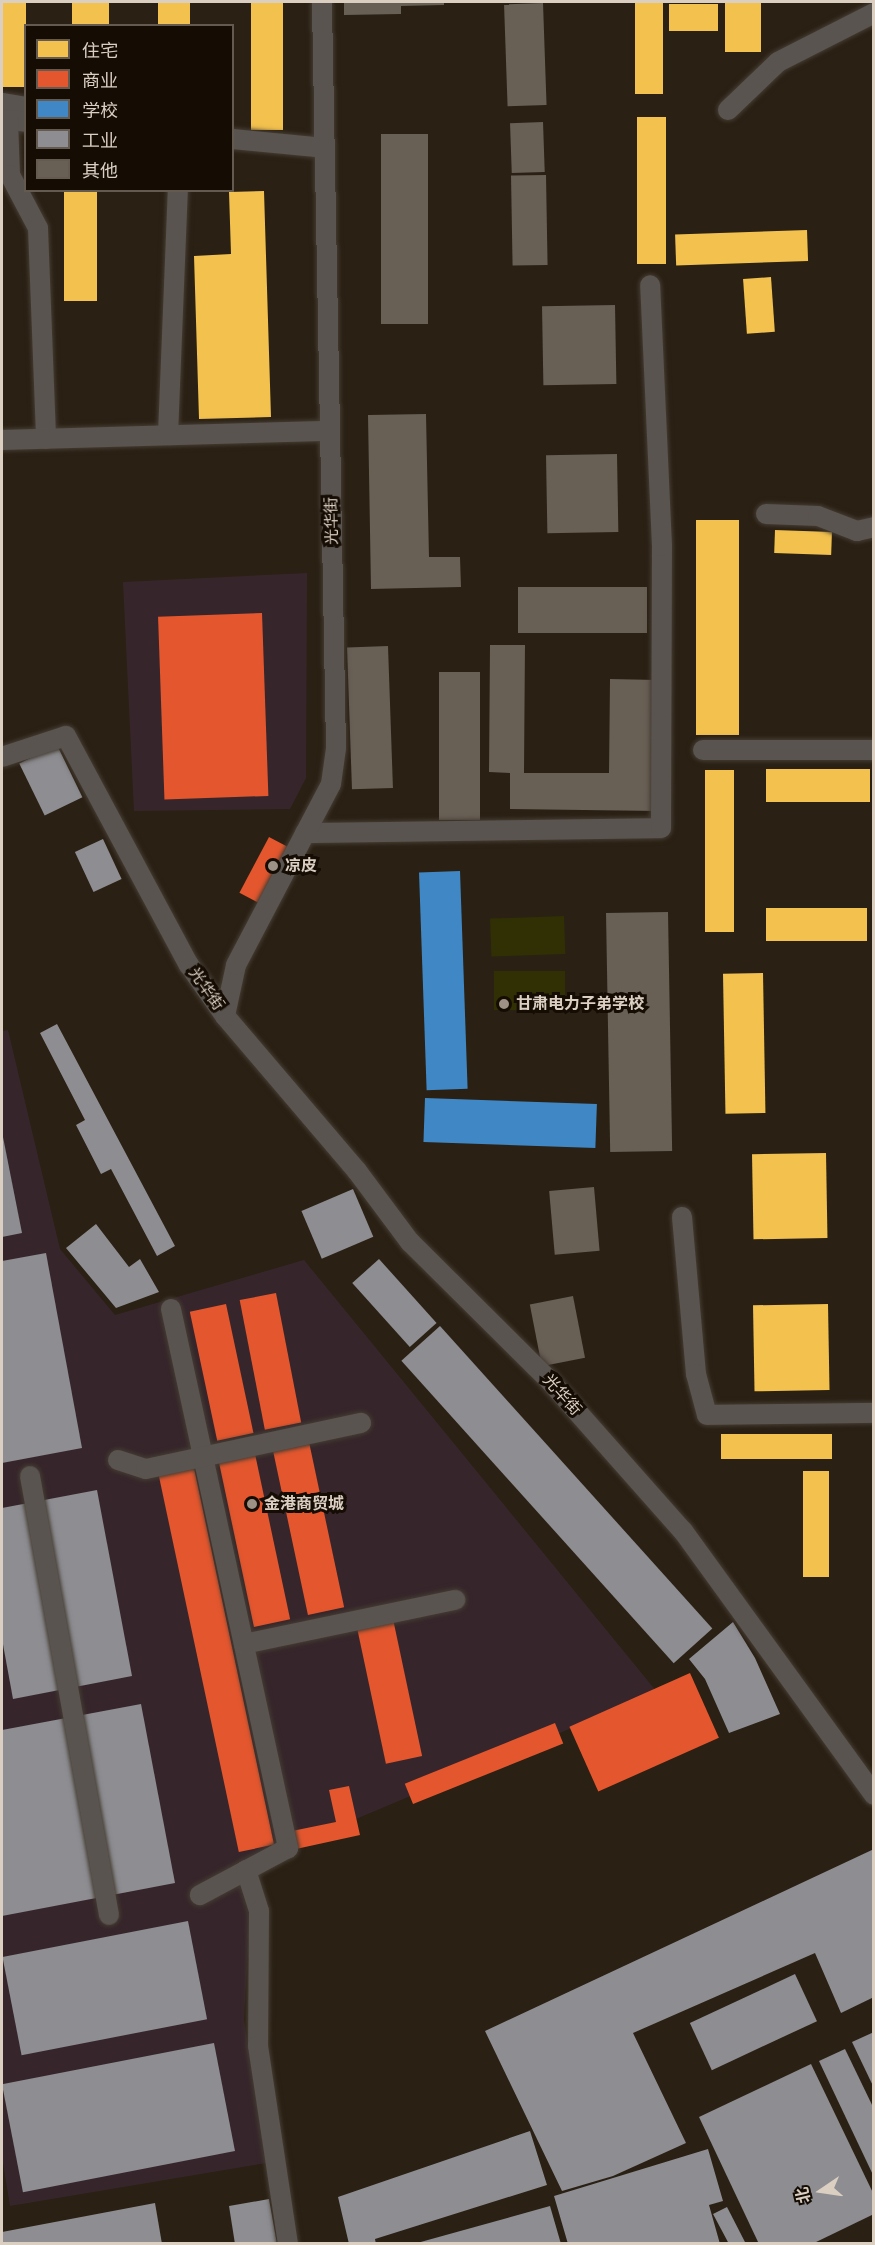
<!DOCTYPE html>
<meta charset="utf-8">
<style>
body{margin:0}
#map{position:relative;width:875px;height:2245px;overflow:hidden;background:#2a2014;font-family:"Varela Round","Noto Sans SC",sans-serif}
div>[style]{position:absolute}
[style*='--x']{left:calc(var(--x)*1px);top:calc(var(--y)*1px);width:calc(var(--w)*1px);rotate:calc(var(--a)*1deg)}
.commercial>*{inset:0;background:#36262b}
.green>*{inset:0;background:#303004;transform-origin:0 0}
.homes>*{inset:0;background:#f2c14e;transform-origin:0 0}
.shops>*{inset:0;background:#e4572e;transform-origin:0 0}
.schools>*{inset:0;background:#3f88c5;transform-origin:0 0}
.industry>*{inset:0;background:#8d8d92;transform-origin:0 0}
.building>*{inset:0;background:#685f55;transform-origin:0 0}
.roads{filter:drop-shadow(0 0 2px #453c32) drop-shadow(0 0 2px #453c32)}
.street>*{height:20px;margin:-10px;padding:0 10px;transform-origin:10px;border-radius:10px;background:#595450}
.dots>*{width:16px;height:16px;translate:-50% -50%;box-sizing:border-box;border:3px solid #150c04;border-radius:50%}
span{translate:-50% -50%;white-space:nowrap;text-align:center;line-height:1.15;-webkit-text-stroke:6px #150c04;paint-order:stroke}
.street-label{font-size:16px;color:#dbcfc2}
.poi-label{font-size:16px;color:#dbcfc2;font-weight:700}
.left{translate:0 -50%;text-align:left}
.frame{position:absolute;inset:0;border:3px solid #dbcfc2;pointer-events:none}
.legend{position:absolute;left:24px;top:24px;width:210px;height:168px;box-sizing:border-box;background:#150c04;border:2px solid #645a50;margin:0;padding:8px 10px;list-style:none;font-size:18px;color:#dbcfc2}
.legend li{display:flex;align-items:center;gap:12px;height:30px}
.legend b{width:30px;border:2px solid #645a50}
.north{position:absolute;left:791px;top:2161px;width:60px;height:60px;-webkit-text-stroke:4px #150c04;paint-order:stroke;rotate:257deg;font-size:16px;font-weight:700;line-height:24px;text-align:center;color:#dbcfc2}
.north::after{content:'';display:block;margin:auto;width:21px;height:27px;background:#dbcfc2;clip-path:polygon(50% 0,100% 100%,50% 72%,0 100%)}
</style>
<div id="map">
<div class="commercial">
<div style="clip-path:polygon(307px 573px,306px 778px,290px 809px,134px 811px,123px 582px)"></div>
<div style="clip-path:polygon(8px 1030px,60px 1249px,115px 1315px,304px 1260px,657px 1692px,235px 1870px,250px 1917px,244px 2020px,266px 2163px,10px 2206px,2px 2157px,2px 1031px)"></div>
</div>
<div class="green">
<div style="left:564px;top:916px;width:38px;height:74px;rotate:88deg"></div>
<div style="left:565px;top:971px;width:39px;height:71px;rotate:90deg"></div>
</div>
<div class="homes">
<div style="left:2px;top:2px;width:24px;height:85px"></div>
<div style="left:72px;top:2px;width:37px;height:24px"></div>
<div style="left:158px;top:2px;width:32px;height:24px"></div>
<div style="left:251px;top:2px;width:32px;height:128px"></div>
<div style="left:635px;top:2px;width:28px;height:92px"></div>
<div style="left:725px;top:2px;width:36px;height:50px"></div>
<div style="left:718px;top:4px;width:27px;height:49px;rotate:90deg"></div>
<div style="left:637px;top:117px;width:29px;height:147px"></div>
<div style="left:64px;top:190px;width:33px;height:111px"></div>
<div style="clip-path:polygon(264px 191px,271px 417px,199px 419px,194px 256px,231px 254px,229px 192px)"></div>
<div style="left:807px;top:230px;width:31px;height:132px;rotate:88deg"></div>
<div style="left:771px;top:277px;width:55px;height:28px;rotate:86deg"></div>
<div style="left:696px;top:520px;width:43px;height:215px"></div>
<div style="left:775px;top:530px;width:57px;height:23px;rotate:2deg"></div>
<div style="left:766px;top:769px;width:104px;height:33px"></div>
<div style="left:705px;top:770px;width:29px;height:162px"></div>
<div style="left:766px;top:908px;width:101px;height:33px"></div>
<div style="left:763px;top:973px;width:140px;height:40px;rotate:89deg"></div>
<div style="left:826px;top:1153px;width:85px;height:74px;rotate:89deg"></div>
<div style="left:828px;top:1304px;width:86px;height:75px;rotate:89deg"></div>
<div style="left:832px;top:1434px;width:25px;height:111px;rotate:90deg"></div>
<div style="left:803px;top:1471px;width:26px;height:106px"></div>
</div>
<div class="shops">
<div style="left:262px;top:613px;width:183px;height:104px;rotate:88deg"></div>
<div style="left:269px;top:837px;width:21px;height:63px;rotate:28deg"></div>
<div style="left:276px;top:1293px;width:132px;height:37px;rotate:79deg"></div>
<div style="left:226px;top:1304px;width:132px;height:37px;rotate:78deg"></div>
<div style="left:309px;top:1442px;width:169px;height:37px;rotate:78deg"></div>
<div style="left:255px;top:1454px;width:169px;height:37px;rotate:78deg"></div>
<div style="left:194px;top:1468px;width:385px;height:36px;rotate:78deg"></div>
<div style="left:393px;top:1619px;width:140px;height:37px;rotate:78deg"></div>
<div style="left:690px;top:1673px;width:71px;height:132px;rotate:66deg"></div>
<div style="left:555px;top:1723px;width:22px;height:162px;rotate:68deg"></div>
<div style="clip-path:polygon(349px 1786px,360px 1835px,296px 1849px,292px 1831px,336px 1822px,329px 1790px)"></div>
</div>
<div class="schools">
<div style="left:460px;top:871px;width:218px;height:41px;rotate:88deg"></div>
<div style="left:425px;top:1098px;width:172px;height:44px;rotate:2deg"></div>
</div>
<div class="industry">
<div style="left:57px;top:745px;width:58px;height:42px;rotate:64deg"></div>
<div style="left:103px;top:839px;width:44px;height:31px;rotate:65deg"></div>
<div style="clip-path:polygon(57px 1024px,175px 1246px,157px 1256px,111px 1169px,101px 1174px,76px 1125px,85px 1120px,40px 1033px)"></div>
<div style="clip-path:polygon(2px 1132px,22px 1233px,2px 1237px)"></div>
<div style="left:353px;top:1189px;width:52px;height:56px;rotate:67deg"></div>
<div style="clip-path:polygon(96px 1224px,129px 1267px,140px 1259px,159px 1292px,116px 1308px,66px 1248px)"></div>
<div style="clip-path:polygon(46px 1253px,82px 1448px,2px 1463px,2px 1261px)"></div>
<div style="left:379px;top:1259px;width:86px;height:36px;rotate:48deg"></div>
<div style="left:440px;top:1326px;width:407px;height:52px;rotate:48deg"></div>
<div style="clip-path:polygon(97px 1490px,132px 1676px,13px 1699px,2px 1639px,2px 1508px)"></div>
<div style="clip-path:polygon(733px 1622px,755px 1658px,780px 1714px,729px 1733px,705px 1679px,689px 1659px)"></div>
<div style="clip-path:polygon(141px 1704px,175px 1883px,2px 1916px,2px 1730px)"></div>
<div style="clip-path:polygon(874px 1849px,874px 1997px,841px 2013px,815px 1953px,633px 2033px,686px 2143px,613px 2176px,562px 2191px,485px 2031px)"></div>
<div style="left:188px;top:1921px;width:100px;height:189px;rotate:79deg"></div>
<div style="left:795px;top:1974px;width:52px;height:116px;rotate:65deg"></div>
<div style="clip-path:polygon(874px 2032px,874px 2088px,852px 2042px)"></div>
<div style="left:214px;top:2043px;width:110px;height:216px;rotate:79deg"></div>
<div style="clip-path:polygon(845px 2049px,874px 2109px,874px 2177px,819px 2061px)"></div>
<div style="clip-path:polygon(811px 2064px,874px 2195px,874px 2214px,812px 2244px,759px 2244px,699px 2117px)"></div>
<div style="clip-path:polygon(530px 2131px,547px 2185px,375px 2239px,376px 2244px,349px 2244px,338px 2197px)"></div>
<div style="clip-path:polygon(708px 2149px,723px 2201px,709px 2205px,720px 2244px,568px 2244px,554px 2196px)"></div>
<div style="clip-path:polygon(269px 2199px,277px 2244px,235px 2244px,229px 2206px)"></div>
<div style="clip-path:polygon(155px 2203px,162px 2244px,2px 2244px,2px 2232px)"></div>
<div style="clip-path:polygon(550px 2206px,561px 2244px,417px 2244px,417px 2243px)"></div>
<div style="clip-path:polygon(727px 2207px,746px 2244px,729px 2244px,713px 2214px)"></div>
</div>
<div class="building">
<div style="clip-path:polygon(344px 2px,444px 2px,444px 5px,401px 6px,401px 14px,344px 15px)"></div>
<div style="left:543px;top:3px;width:102px;height:39px;rotate:88deg"></div>
<div style="left:543px;top:122px;width:50px;height:33px;rotate:88deg"></div>
<div style="left:381px;top:134px;width:47px;height:190px"></div>
<div style="left:546px;top:175px;width:90px;height:35px;rotate:89deg"></div>
<div style="left:615px;top:305px;width:79px;height:73px;rotate:89deg"></div>
<div style="clip-path:polygon(426px 414px,429px 557px,460px 557px,461px 587px,371px 589px,368px 415px)"></div>
<div style="left:617px;top:454px;width:78px;height:71px;rotate:89deg"></div>
<div style="left:518px;top:587px;width:129px;height:46px"></div>
<div style="clip-path:polygon(490px 645px,525px 645px,524px 773px,609px 773px,610px 679px,658px 680px,657px 811px,510px 809px,510px 773px,489px 772px)"></div>
<div style="left:388px;top:646px;width:142px;height:41px;rotate:88deg"></div>
<div style="left:439px;top:672px;width:41px;height:148px"></div>
<div style="left:668px;top:912px;width:239px;height:62px;rotate:89deg"></div>
<div style="left:594px;top:1187px;width:64px;height:45px;rotate:85deg"></div>
<div style="left:573px;top:1296px;width:63px;height:44px;rotate:79deg"></div>
</div>
<div class="roads">
<div class="street">
<div style="--x:2;--y:103;--w:24;--a:9"></div>
<div style="--x:728;--y:110;--w:69;--a:-43.8"></div>
<div style="--x:778;--y:62;--w:108;--a:-27"></div>
<div style="--x:2;--y:119;--w:24;--a:7"></div>
<div style="--x:8;--y:120;--w:55;--a:87.9"></div>
<div style="--x:10;--y:175;--w:60;--a:62.2"></div>
<div style="--x:38;--y:228;--w:211;--a:87.8"></div>
<div style="--x:232;--y:139;--w:93;--a:5.5"></div>
<div style="--x:168;--y:435;--w:245;--a:-87.7"></div>
<div style="--x:2;--y:440;--w:328;--a:-1.6"></div>
<div style="--x:766;--y:514;--w:52;--a:2.2"></div>
<div style="--x:818;--y:516;--w:42;--a:21"></div>
<div style="--x:857;--y:531;--w:17;--a:-13"></div>
<div style="--x:703;--y:750;--w:171;--a:0"></div>
<div style="--x:2;--y:757;--w:67;--a:-18.2"></div>
<div style="--x:66;--y:736;--w:260;--a:61.8"></div>
<div style="--x:189;--y:965;--w:62;--a:54.8"></div>
<div style="--x:225;--y:1016;--w:204;--a:49.6"></div>
<div style="--x:357;--y:1171;--w:89;--a:53.3"></div>
<div style="--x:410;--y:1242;--w:199;--a:44.8"></div>
<div style="--x:551;--y:1382;--w:199;--a:48.5"></div>
<div style="--x:683;--y:1531;--w:326;--a:54.1"></div>
<div style="--x:305;--y:833;--w:356;--a:-0.8"></div>
<div style="--x:661;--y:828;--w:282;--a:-89.8"></div>
<div style="--x:662;--y:546;--w:261;--a:-92.6"></div>
<div style="--x:225;--y:1016;--w:52;--a:-77.8"></div>
<div style="--x:236;--y:965;--w:204;--a:-62.3"></div>
<div style="--x:331;--y:784;--w:36;--a:-82"></div>
<div style="--x:336;--y:748;--w:746;--a:-91.08"></div>
<div style="--x:682;--y:1217;--w:158;--a:84.9"></div>
<div style="--x:696;--y:1374;--w:42;--a:75"></div>
<div style="--x:707;--y:1415;--w:167;--a:-0.7"></div>
<div style="--x:171;--y:1309;--w:552;--a:77.75"></div>
<div style="--x:288;--y:1848;--w:100;--a:151.9"></div>
<div style="--x:118;--y:1460;--w:29;--a:18"></div>
<div style="--x:146;--y:1469;--w:220;--a:-12.1"></div>
<div style="--x:30;--y:1476;--w:446;--a:79.8"></div>
<div style="--x:244;--y:1644;--w:216;--a:-11.8"></div>
<div style="--x:246;--y:1870;--w:43;--a:72.4"></div>
<div style="--x:259;--y:1911;--w:135;--a:90.4"></div>
<div style="--x:258;--y:2046;--w:200;--a:81.4"></div>
</div>
</div>
<div class="dots">
<div style="left:273px;top:866px;background:#9d9285"></div>
<div style="left:504px;top:1004px;background:#9d9285"></div>
<div style="left:252px;top:1504px;background:#9d9285"></div>
</div>
<div class="street-label">
<span style="left:332px;top:521px;rotate:-91deg">光华街</span>
<span style="left:206px;top:989px;rotate:55deg">光华街</span>
<span style="left:562px;top:1395px;rotate:48deg">光华街</span>
</div>
<div class="poi-label">
<span class="left" style="left:285px;top:866px">凉皮</span>
<span class="left" style="left:516px;top:1004px">甘肃电力子弟学校</span>
<span class="left" style="left:264px;top:1504px">金港商贸城</span>
</div>
<div class="frame"></div>
<ul class="legend">
<li><b style="height:16px;background:#f2c14e"></b>住宅</li>
<li><b style="height:16px;background:#e4572e"></b>商业</li>
<li><b style="height:16px;background:#3f88c5"></b>学校</li>
<li><b style="height:16px;background:#8d8d92"></b>工业</li>
<li><b style="height:16px;background:#685f55"></b>其他</li>
</ul>
<div class="north">北</div>
</div>
